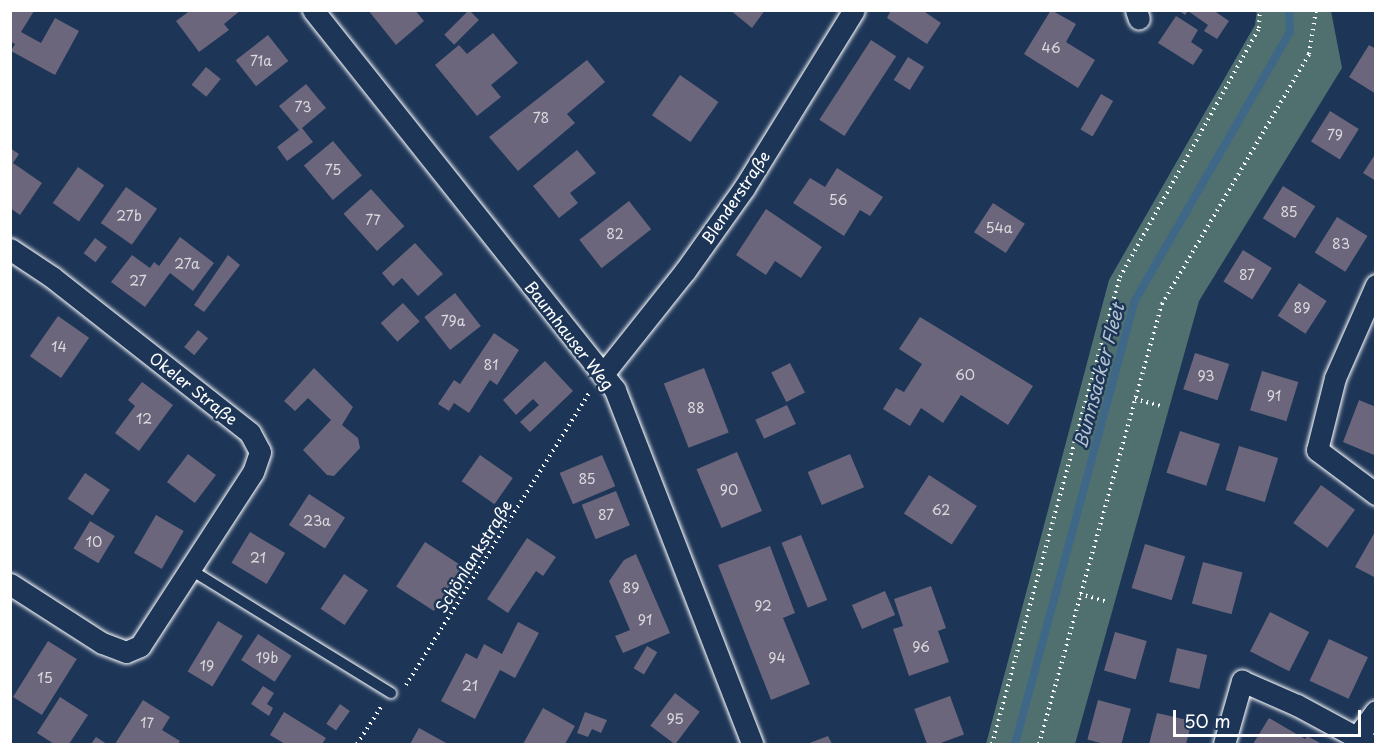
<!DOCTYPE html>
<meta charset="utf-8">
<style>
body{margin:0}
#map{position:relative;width:1386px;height:755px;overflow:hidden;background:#1d3557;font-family:"Playpen Sans",sans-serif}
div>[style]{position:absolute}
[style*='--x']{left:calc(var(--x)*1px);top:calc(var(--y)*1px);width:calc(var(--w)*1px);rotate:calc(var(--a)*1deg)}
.green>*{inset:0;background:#507070}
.stream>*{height:8px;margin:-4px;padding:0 4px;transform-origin:4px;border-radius:4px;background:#3f6787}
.building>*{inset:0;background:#6b667b;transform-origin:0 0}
.path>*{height:4px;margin-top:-2px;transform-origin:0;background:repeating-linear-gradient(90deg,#fff 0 1.5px,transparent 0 6px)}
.roads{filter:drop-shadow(0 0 2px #fff) drop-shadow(0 0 2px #fff)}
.service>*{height:10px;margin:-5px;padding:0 5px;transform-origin:5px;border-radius:5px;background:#1d3557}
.minor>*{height:21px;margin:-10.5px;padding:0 10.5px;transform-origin:10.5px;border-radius:10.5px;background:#1d3557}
span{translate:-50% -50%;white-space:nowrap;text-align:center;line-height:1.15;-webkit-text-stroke:5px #1d3557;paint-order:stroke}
.number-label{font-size:14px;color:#dad9de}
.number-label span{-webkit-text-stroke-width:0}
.street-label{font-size:16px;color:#fff}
.water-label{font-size:18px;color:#b2c2cf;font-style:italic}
.frame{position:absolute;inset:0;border:12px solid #fff;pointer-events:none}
.scale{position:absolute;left:1173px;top:710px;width:188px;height:27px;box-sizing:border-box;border:3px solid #fff;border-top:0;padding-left:8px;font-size:18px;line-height:21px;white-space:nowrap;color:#fff;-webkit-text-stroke:4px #1d3557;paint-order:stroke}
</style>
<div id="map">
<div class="green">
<div style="clip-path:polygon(1257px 10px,1331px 11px,1342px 68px,1199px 301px,1075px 744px,986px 744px,1109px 280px,1255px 25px)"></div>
</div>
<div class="stream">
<div style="--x:1015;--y:744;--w:458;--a:-74.9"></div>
<div style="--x:1134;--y:302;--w:312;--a:-60"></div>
<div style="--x:1290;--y:32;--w:22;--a:-93"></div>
</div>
<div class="building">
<div style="clip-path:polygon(10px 10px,34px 11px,21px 32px,41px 43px,55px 18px,79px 31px,55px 75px,11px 51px,15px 44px,10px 41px)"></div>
<div style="clip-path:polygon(191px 10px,241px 10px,224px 24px,229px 30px,199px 52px,176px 21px)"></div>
<div style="clip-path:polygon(368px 10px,415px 10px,424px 21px,396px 45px)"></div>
<div style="left:469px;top:10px;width:14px;height:35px;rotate:45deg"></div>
<div style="clip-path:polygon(730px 10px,765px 10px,752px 28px)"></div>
<div style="clip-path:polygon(891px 10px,922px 10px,941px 23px,927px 44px,887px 18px)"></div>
<div style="clip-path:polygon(1051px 10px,1076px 24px,1066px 42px,1095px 60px,1078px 88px,1024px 54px)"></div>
<div style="clip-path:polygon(1178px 10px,1213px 10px,1229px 21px,1217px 39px,1204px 31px,1208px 25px,1188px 11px,1185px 15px)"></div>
<div style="clip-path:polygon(1176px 16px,1198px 30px,1191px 42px,1203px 50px,1193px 65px,1158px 43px)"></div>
<div style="clip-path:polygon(493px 33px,518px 63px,491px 85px,501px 97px,477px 116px,435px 65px,459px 45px,467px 54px)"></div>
<div style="left:268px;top:35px;width:33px;height:41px;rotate:52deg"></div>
<div style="left:871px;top:40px;width:30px;height:95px;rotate:33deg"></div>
<div style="clip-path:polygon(1369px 45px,1376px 49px,1376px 94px,1349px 77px)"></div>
<div style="left:908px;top:57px;width:19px;height:27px;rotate:32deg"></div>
<div style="clip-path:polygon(587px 60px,605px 82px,567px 114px,575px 123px,518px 171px,489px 137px)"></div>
<div style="left:206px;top:67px;width:19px;height:23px;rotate:39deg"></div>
<div style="left:680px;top:75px;width:47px;height:49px;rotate:35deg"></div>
<div style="clip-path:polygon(306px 84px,326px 108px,302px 128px,313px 142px,287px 161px,277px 147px,299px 130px,279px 106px)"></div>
<div style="left:1101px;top:94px;width:14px;height:41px;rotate:30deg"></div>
<div style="left:1330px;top:111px;width:34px;height:36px;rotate:32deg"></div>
<div style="left:333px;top:141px;width:45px;height:38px;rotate:50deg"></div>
<div style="clip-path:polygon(10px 148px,19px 154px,13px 163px,42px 183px,20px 215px,10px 208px)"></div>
<div style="clip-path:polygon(577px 150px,596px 173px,570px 193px,578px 203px,559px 218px,533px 186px)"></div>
<div style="clip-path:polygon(1376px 153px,1376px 181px,1363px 173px)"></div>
<div style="left:78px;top:167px;width:32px;height:44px;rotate:35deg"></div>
<div style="clip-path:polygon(837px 168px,883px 197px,870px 216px,860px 210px,844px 236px,793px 203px,810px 178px,825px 187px)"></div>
<div style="left:1283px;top:186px;width:38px;height:38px;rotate:32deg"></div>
<div style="left:126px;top:187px;width:38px;height:44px;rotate:35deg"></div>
<div style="left:371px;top:189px;width:50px;height:37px;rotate:48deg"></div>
<div style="left:629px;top:201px;width:36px;height:63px;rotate:52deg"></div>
<div style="left:993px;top:203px;width:38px;height:35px;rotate:33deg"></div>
<div style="clip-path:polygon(766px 209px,822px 247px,801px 278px,775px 261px,766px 275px,736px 255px)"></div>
<div style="left:1337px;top:217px;width:36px;height:42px;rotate:32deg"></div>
<div style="clip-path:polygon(180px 237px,214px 263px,193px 291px,170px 273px,145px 307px,111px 282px,132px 255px,150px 268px,154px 262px,159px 266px)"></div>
<div style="left:95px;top:238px;width:15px;height:19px;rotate:37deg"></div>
<div style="clip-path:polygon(415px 243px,443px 274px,418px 296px,402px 278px,393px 286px,382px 273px)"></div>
<div style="left:1243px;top:250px;width:34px;height:37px;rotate:32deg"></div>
<div style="clip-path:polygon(228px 255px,240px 265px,204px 312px,194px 305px)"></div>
<div style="left:1299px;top:283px;width:33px;height:39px;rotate:33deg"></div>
<div style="left:455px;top:293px;width:42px;height:39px;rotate:52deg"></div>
<div style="left:403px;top:303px;width:25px;height:30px;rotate:48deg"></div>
<div style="left:58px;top:316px;width:38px;height:49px;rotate:35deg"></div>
<div style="clip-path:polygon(920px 317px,1033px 386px,1008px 425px,961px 395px,943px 423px,921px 408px,910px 426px,883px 409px,896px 388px,904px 392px,922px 364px,899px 349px)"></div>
<div style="left:198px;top:330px;width:13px;height:22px;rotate:39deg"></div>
<div style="clip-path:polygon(494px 333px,519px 350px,497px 385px,490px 380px,469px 413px,454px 403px,449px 411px,438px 404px,454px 380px,460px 384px)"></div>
<div style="left:1195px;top:353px;width:36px;height:38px;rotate:18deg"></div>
<div style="clip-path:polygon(545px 361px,573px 391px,530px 432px,520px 422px,539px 405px,533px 399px,516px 415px,503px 400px)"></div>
<div style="left:790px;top:363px;width:33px;height:21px;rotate:63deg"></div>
<div style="clip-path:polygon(314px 368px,353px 407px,342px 425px,358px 438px,360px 448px,334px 476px,327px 475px,303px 450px,331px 420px,308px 398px,295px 411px,284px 401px)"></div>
<div style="left:704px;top:368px;width:69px;height:43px;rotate:69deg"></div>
<div style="left:1262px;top:371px;width:38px;height:41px;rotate:17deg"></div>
<div style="clip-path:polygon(142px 382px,173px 405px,139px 451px,115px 433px,135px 406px,128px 400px)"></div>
<div style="clip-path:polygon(1359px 400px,1376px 407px,1374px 455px,1343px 442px)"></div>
<div style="left:787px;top:405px;width:21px;height:35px;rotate:65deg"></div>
<div style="left:1180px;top:431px;width:42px;height:44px;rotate:18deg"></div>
<div style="left:1239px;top:446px;width:41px;height:46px;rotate:17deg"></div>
<div style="left:737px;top:452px;width:64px;height:44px;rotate:67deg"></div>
<div style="left:188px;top:454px;width:35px;height:35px;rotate:37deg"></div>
<div style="left:850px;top:454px;width:36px;height:46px;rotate:67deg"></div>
<div style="left:480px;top:455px;width:40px;height:32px;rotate:35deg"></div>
<div style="left:602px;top:455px;width:34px;height:46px;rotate:67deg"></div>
<div style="left:85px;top:473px;width:30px;height:31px;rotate:34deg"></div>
<div style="left:929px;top:475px;width:57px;height:46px;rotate:33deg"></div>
<div style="left:1321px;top:485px;width:42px;height:47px;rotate:36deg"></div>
<div style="left:616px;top:491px;width:37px;height:37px;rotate:68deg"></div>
<div style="left:309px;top:494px;width:43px;height:37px;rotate:33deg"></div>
<div style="left:156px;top:515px;width:32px;height:44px;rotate:30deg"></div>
<div style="left:90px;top:521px;width:29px;height:32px;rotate:31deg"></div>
<div style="clip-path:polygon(1376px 530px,1376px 578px,1355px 567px)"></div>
<div style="left:250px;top:532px;width:41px;height:36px;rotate:31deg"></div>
<div style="left:801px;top:535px;width:70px;height:21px;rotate:68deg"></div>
<div style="clip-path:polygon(527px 538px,556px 557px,543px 576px,536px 571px,508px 613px,487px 599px)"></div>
<div style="left:425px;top:542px;width:45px;height:53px;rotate:33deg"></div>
<div style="left:1145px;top:544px;width:42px;height:46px;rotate:17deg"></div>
<div style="clip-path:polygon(770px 546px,795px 613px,783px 618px,810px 684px,771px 700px,718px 565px)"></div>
<div style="clip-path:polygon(636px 554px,670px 633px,623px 653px,615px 636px,630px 630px,609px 581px,624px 560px)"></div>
<div style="left:1203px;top:562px;width:41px;height:43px;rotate:15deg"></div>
<div style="left:344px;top:574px;width:29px;height:42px;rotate:34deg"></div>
<div style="clip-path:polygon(931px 586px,946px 628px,938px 631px,949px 662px,909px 676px,893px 629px,903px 626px,894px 599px)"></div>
<div style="left:885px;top:591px;width:26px;height:36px;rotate:67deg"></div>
<div style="left:1270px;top:612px;width:44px;height:44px;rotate:27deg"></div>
<div style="left:218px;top:621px;width:29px;height:59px;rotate:31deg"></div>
<div style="clip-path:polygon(518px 622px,539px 633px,515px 678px,500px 670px,475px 719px,441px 701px,466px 653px,477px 659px,484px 644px,502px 654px)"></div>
<div style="left:1115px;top:632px;width:33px;height:40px;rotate:16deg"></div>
<div style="left:258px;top:634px;width:40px;height:31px;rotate:33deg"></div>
<div style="left:1329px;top:639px;width:43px;height:46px;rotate:25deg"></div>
<div style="left:48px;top:641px;width:34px;height:66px;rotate:32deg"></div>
<div style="left:647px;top:646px;width:12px;height:26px;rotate:31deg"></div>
<div style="left:1177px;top:648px;width:31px;height:35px;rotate:13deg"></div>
<div style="clip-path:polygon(263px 686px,274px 693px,267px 704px,273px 708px,269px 716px,251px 704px)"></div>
<div style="left:675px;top:693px;width:31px;height:41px;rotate:37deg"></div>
<div style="left:950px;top:696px;width:41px;height:38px;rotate:70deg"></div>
<div style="clip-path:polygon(60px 697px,88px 715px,69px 744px,54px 744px,37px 733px)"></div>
<div style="clip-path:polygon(143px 700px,170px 717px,162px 730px,180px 741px,178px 744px,115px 744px)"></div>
<div style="left:1098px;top:700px;width:34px;height:41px;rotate:15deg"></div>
<div style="left:340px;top:704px;width:12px;height:24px;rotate:35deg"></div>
<div style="clip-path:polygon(543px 708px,575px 726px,565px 744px,523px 744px)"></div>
<div style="clip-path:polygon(284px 712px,326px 738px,322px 744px,285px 744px,270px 735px)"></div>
<div style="clip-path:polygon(585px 712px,607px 720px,601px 733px,592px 729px,588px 737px,577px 733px)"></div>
<div style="clip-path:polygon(1157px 713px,1192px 721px,1186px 744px,1149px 744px)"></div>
<div style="clip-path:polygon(1269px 718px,1305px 739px,1307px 736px,1322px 744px,1253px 744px)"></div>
<div style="clip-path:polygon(419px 728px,448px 744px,410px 744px)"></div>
<div style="clip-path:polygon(828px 736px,832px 744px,807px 744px)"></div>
<div style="clip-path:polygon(96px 737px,107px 744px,91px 744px)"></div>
</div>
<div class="path">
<div style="--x:1135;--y:399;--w:28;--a:15"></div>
<div style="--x:1080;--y:594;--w:29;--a:16"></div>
<div style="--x:406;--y:685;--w:346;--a:-57.9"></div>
<div style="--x:357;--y:744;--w:44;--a:-57"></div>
<div style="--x:992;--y:744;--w:484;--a:-74.7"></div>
<div style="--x:1120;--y:277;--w:285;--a:-60.8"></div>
<div style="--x:1259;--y:28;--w:18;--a:-87"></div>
<div style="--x:1039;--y:744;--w:457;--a:-74.4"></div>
<div style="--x:1162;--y:304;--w:290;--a:-59.5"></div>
<div style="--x:1309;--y:54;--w:45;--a:-81"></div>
</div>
<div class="roads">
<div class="service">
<div style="--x:191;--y:570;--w:235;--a:31.6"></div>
</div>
<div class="minor">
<div style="--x:313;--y:10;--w:485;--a:51.5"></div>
<div style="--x:615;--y:390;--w:380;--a:68.8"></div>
<div style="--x:1136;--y:10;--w:9;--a:72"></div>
<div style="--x:10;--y:249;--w:50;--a:33.7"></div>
<div style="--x:52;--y:277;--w:252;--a:38.2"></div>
<div style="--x:250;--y:433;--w:21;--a:62"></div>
<div style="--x:260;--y:452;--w:21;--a:109"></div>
<div style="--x:253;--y:472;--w:207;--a:123"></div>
<div style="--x:140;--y:646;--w:15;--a:157"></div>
<div style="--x:126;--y:652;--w:26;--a:-159"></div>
<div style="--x:102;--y:643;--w:109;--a:-147.3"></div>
<div style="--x:1376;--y:285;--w:102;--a:113.8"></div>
<div style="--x:1335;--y:378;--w:74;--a:104"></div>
<div style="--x:1317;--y:450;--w:74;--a:36.7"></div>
<div style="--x:603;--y:374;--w:132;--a:-51.5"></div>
<div style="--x:685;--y:271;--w:102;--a:-54.6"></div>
<div style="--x:744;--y:188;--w:209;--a:-58.3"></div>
<div style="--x:1357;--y:737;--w:32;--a:-54"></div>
<div style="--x:1224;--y:744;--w:66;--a:-74.1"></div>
<div style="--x:1242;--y:681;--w:60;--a:23.6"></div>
<div style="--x:1297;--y:705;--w:82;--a:28.4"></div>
</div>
</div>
<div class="number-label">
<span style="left:1051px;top:48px">46</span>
<span style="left:261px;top:61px">71a</span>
<span style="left:303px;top:107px">73</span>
<span style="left:541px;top:118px">78</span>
<span style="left:1335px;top:135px">79</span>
<span style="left:333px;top:170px">75</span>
<span style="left:838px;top:200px">56</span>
<span style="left:1289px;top:212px">85</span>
<span style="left:129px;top:216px">27b</span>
<span style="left:373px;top:220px">77</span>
<span style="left:999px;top:228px">54a</span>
<span style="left:615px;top:234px">82</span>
<span style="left:1341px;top:244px">83</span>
<span style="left:187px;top:264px">27a</span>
<span style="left:1247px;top:275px">87</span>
<span style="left:138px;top:281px">27</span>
<span style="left:1302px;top:308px">89</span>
<span style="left:453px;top:321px">79a</span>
<span style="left:59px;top:347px">14</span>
<span style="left:491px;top:365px">81</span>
<span style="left:965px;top:375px">60</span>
<span style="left:1206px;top:376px">93</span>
<span style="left:1274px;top:396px">91</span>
<span style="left:696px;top:408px">88</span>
<span style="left:144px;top:419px">12</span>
<span style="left:587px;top:479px">85</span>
<span style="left:729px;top:490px">90</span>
<span style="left:941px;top:510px">62</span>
<span style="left:606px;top:515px">87</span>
<span style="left:317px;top:521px">23a</span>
<span style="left:94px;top:542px">10</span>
<span style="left:258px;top:558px">21</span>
<span style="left:631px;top:588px">89</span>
<span style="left:763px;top:606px">92</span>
<span style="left:645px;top:620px">91</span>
<span style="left:921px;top:647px">96</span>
<span style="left:267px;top:658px">19b</span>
<span style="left:777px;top:658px">94</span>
<span style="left:207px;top:666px">19</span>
<span style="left:45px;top:678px">15</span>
<span style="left:470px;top:686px">21</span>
<span style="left:675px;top:719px">95</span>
<span style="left:147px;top:723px">17</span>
</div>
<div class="street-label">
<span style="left:735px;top:197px;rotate:-56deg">Blenderstraße</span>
<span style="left:570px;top:335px;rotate:52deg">Baumhauser Weg</span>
<span style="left:194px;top:388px;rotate:38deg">Okeler Straße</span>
<span style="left:473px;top:556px;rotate:-58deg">Schönlankstraße</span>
</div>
<div class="water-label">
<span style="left:1099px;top:376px;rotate:-75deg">Bunnsacker Fleet</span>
</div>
<div class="frame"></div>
<div class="scale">50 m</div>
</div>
